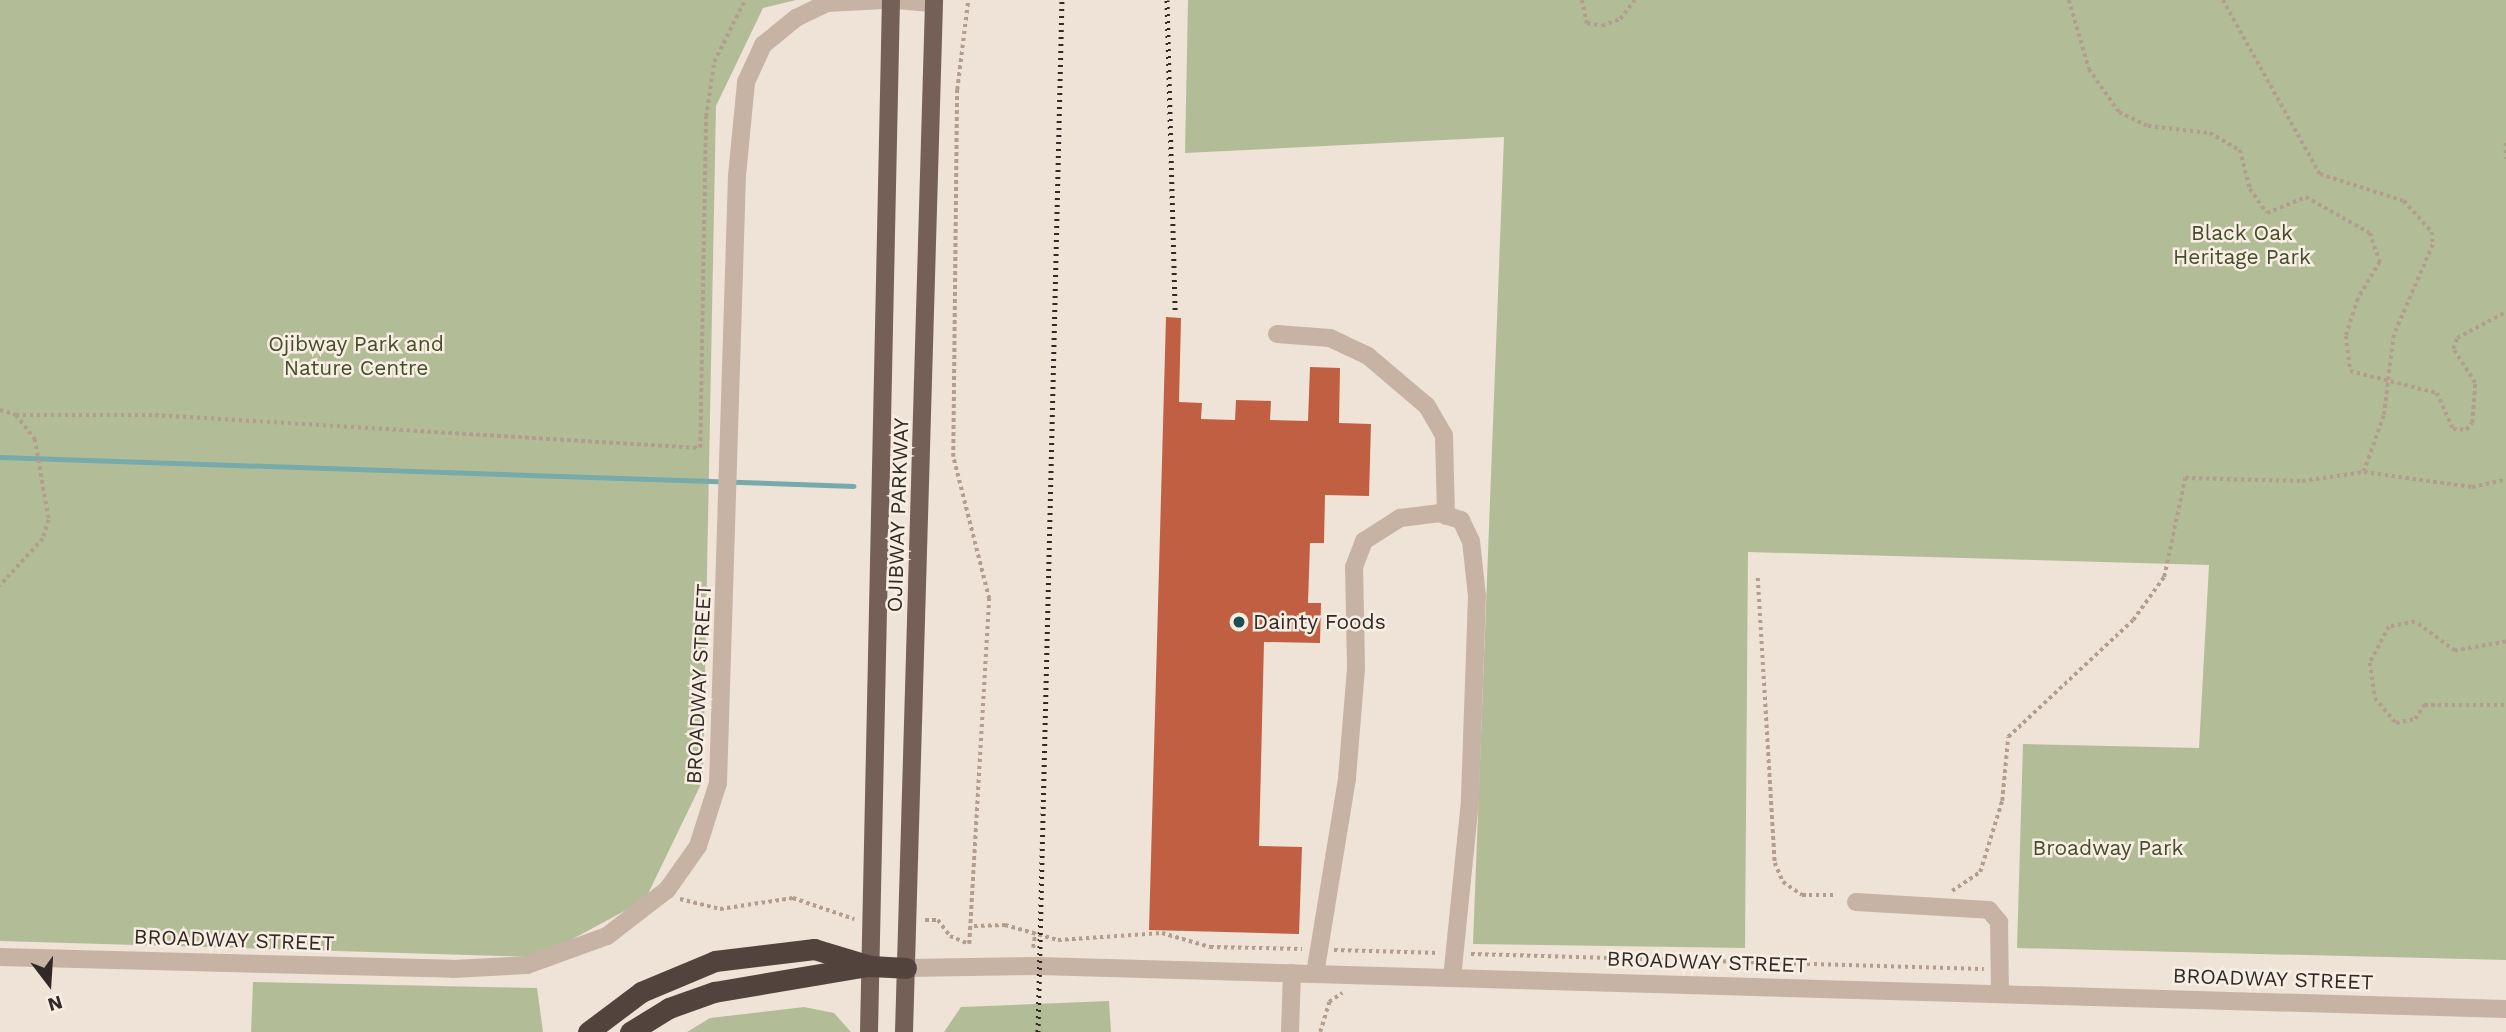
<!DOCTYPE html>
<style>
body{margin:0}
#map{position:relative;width:2506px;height:1032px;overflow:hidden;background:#efe3d7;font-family:"Work Sans",sans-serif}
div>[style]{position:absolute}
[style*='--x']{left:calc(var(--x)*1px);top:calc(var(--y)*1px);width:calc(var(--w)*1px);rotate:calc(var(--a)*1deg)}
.green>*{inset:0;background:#b2bd98}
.stream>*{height:5px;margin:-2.5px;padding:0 2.5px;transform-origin:2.5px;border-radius:2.5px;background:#77aaab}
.building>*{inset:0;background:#c15f43}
.path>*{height:3.5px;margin-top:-1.75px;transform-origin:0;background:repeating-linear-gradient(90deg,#b29d8e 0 3.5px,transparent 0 7px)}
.minor>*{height:18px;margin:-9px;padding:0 9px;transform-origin:9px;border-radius:9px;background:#c7b3a4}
.major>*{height:18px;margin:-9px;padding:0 9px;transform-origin:9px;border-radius:9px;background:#746057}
.highway>*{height:21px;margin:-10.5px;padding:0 10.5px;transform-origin:10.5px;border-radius:10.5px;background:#53433d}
.rail>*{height:5px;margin-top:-2.5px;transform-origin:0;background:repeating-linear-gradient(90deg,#322925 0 2px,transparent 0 7px)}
.dots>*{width:19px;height:19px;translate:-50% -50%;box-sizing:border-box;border:4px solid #f8eee3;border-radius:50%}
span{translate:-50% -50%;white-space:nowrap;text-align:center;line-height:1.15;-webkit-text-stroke:5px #f8eee3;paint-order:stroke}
.park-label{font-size:21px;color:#434f2a}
.street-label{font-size:21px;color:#322925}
.poi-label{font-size:21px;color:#322925}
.left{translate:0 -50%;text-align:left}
.north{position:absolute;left:14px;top:948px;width:70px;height:70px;-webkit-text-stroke:5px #f8eee3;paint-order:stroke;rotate:163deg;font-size:19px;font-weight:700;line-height:28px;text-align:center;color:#322925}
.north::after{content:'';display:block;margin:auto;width:24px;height:32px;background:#322925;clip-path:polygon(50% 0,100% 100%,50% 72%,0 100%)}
</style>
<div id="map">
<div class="green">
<div style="clip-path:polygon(0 0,796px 0,763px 8px,716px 106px,703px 780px,645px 900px,539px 957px,0 941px)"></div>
<div style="clip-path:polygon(1188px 0,2506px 0,2506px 960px,2017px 948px,2023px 744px,2199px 748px,2209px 565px,1748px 552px,1745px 948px,1473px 944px,1504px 137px,1185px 153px)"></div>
<div style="clip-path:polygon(253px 982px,537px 988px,543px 1032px,251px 1032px)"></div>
<div style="clip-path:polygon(1109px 1001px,1111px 1032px,944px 1032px,961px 1007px)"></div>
<div style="clip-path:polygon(804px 1007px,834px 1013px,851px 1032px,687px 1032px,710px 1018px)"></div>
</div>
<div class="stream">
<div style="--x:0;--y:457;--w:854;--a:1.94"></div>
</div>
<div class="building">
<div style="clip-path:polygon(1166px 317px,1181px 318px,1179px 402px,1202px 403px,1201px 419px,1235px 420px,1236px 400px,1271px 401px,1270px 420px,1308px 421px,1310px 367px,1340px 368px,1339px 423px,1371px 424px,1369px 496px,1325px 495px,1324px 543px,1310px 543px,1308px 603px,1321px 603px,1320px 643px,1264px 642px,1259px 846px,1302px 847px,1299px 934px,1149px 930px)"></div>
</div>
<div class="path">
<div style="--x:1582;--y:0;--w:24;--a:78"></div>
<div style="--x:1587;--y:23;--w:15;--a:11"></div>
<div style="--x:1602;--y:26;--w:19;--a:-21"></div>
<div style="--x:1620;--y:19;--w:24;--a:-52"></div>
<div style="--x:2069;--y:0;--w:72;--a:73.8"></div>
<div style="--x:2089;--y:69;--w:52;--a:55.1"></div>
<div style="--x:2119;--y:112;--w:32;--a:26"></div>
<div style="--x:2148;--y:126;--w:62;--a:6.4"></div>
<div style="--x:2210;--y:133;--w:34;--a:30"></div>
<div style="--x:2240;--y:150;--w:40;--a:75.6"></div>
<div style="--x:2250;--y:189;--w:29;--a:55"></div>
<div style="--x:2267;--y:213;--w:42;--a:-22.3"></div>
<div style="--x:2306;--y:197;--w:73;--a:29.4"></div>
<div style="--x:2370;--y:233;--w:31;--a:71"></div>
<div style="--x:2380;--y:262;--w:43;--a:120.7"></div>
<div style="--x:2358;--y:299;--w:39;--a:108"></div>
<div style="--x:2346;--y:336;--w:35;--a:83"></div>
<div style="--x:2350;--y:371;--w:90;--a:14.2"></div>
<div style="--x:2437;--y:393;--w:39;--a:66"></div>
<div style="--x:2453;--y:429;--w:13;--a:4"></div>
<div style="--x:2466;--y:430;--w:9;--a:-49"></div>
<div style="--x:2472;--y:423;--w:40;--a:-85.7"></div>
<div style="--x:2475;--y:383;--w:40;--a:-122.9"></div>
<div style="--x:2453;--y:349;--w:12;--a:-70"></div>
<div style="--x:2457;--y:338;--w:55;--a:-28"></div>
<div style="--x:2223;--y:0;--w:199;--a:60.9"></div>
<div style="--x:2320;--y:174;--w:88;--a:17.8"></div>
<div style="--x:2404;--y:201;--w:42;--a:47.9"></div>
<div style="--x:2432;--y:232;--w:13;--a:86"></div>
<div style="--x:2433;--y:245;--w:98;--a:113.4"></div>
<div style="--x:2394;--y:335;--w:82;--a:97"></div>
<div style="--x:2384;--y:416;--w:59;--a:109.7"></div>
<div style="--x:2506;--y:143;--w:16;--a:90"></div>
<div style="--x:0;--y:410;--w:17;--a:17"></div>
<div style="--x:16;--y:415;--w:31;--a:52"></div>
<div style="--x:35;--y:439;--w:82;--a:80.2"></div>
<div style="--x:49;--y:520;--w:20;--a:108"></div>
<div style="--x:43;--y:539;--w:64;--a:132.5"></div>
<div style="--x:16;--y:415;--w:139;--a:0"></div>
<div style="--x:155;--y:415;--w:546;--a:3.47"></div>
<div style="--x:700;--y:448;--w:331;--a:-89"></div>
<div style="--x:706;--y:117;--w:56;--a:-81.7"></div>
<div style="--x:714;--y:62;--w:69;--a:-63.4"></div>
<div style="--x:1758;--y:578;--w:286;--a:86.6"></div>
<div style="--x:1775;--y:863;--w:21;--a:67"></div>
<div style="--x:1783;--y:882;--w:23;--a:34"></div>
<div style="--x:1802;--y:895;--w:33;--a:0"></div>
<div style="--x:2506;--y:642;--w:52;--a:170"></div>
<div style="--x:2455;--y:651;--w:49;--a:-144.1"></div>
<div style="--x:2415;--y:622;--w:26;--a:169"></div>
<div style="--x:2389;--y:627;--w:41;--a:117.8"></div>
<div style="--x:2370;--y:663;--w:35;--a:82"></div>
<div style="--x:2375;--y:698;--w:33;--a:50"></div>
<div style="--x:2396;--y:723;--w:19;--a:-12"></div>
<div style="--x:2415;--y:719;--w:17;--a:-57"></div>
<div style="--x:2424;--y:705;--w:82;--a:0"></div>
<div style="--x:1952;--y:891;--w:34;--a:-34"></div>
<div style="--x:1980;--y:872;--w:74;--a:-72.8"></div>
<div style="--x:2002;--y:801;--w:64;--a:-84.6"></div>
<div style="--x:2008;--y:737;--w:171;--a:-43.1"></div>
<div style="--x:2133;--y:620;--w:53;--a:-54.2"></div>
<div style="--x:2164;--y:577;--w:101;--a:-78"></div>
<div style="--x:2185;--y:478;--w:117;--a:1.5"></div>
<div style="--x:2302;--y:481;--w:63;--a:-8.3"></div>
<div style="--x:2364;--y:472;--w:109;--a:7.9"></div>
<div style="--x:2472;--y:487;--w:35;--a:-12"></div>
<div style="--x:680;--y:899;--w:41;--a:14"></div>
<div style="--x:720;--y:909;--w:74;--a:-8.6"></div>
<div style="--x:793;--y:898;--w:65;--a:19"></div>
<div style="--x:925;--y:920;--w:13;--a:0"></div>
<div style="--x:938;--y:920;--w:20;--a:53"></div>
<div style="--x:950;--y:936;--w:21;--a:23"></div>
<div style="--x:969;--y:944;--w:346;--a:-86.7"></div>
<div style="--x:989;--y:599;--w:146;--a:-104.2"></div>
<div style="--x:953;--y:457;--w:367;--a:-89.4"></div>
<div style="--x:957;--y:90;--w:91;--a:-83"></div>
<div style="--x:974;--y:926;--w:31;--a:-2"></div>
<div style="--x:1005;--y:925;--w:55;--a:15.8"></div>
<div style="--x:1058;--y:940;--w:104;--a:-3.9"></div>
<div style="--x:1162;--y:933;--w:50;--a:16.3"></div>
<div style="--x:1210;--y:947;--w:92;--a:1.2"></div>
<div style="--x:1033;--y:948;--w:15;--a:-82"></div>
<div style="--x:1334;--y:950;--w:105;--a:1.6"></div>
<div style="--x:1471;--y:954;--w:513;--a:1.67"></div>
<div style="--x:1320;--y:1032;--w:31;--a:-73"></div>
<div style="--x:1329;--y:1002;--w:16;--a:-35"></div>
</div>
<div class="minor">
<div style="--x:896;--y:0;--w:38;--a:5"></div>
<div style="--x:1277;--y:334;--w:53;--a:4.3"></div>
<div style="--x:1330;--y:338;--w:42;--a:25.3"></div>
<div style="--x:1368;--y:356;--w:77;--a:40.3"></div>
<div style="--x:1427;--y:406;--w:34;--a:60"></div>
<div style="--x:1444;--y:435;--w:81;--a:88.6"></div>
<div style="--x:1856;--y:902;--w:133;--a:3.4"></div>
<div style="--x:1989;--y:910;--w:16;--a:50"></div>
<div style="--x:1999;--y:922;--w:71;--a:89.2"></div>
<div style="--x:0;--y:957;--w:453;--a:1.5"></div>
<div style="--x:453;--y:969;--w:74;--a:-3.1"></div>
<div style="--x:527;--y:965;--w:85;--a:-19.9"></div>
<div style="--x:607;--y:936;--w:76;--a:-37.5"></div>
<div style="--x:667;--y:890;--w:54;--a:-54.8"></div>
<div style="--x:698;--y:846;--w:66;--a:-72.4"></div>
<div style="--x:718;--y:783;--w:607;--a:-88.21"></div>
<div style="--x:737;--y:176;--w:94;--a:-84.5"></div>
<div style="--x:746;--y:82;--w:41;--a:-65.3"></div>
<div style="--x:763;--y:45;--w:43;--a:-39.3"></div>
<div style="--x:796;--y:18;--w:34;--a:-26"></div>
<div style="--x:827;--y:3;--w:57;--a:-3"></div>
<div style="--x:906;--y:968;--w:133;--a:-0.9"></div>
<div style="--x:1039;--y:966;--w:1468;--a:1.68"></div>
<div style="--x:1315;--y:974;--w:199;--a:-80.7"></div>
<div style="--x:1347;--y:778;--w:110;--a:-85.3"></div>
<div style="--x:1356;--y:668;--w:101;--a:-91.1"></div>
<div style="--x:1354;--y:567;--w:28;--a:-69"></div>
<div style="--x:1364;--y:541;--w:43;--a:-32.6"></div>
<div style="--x:1400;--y:518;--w:39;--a:-7"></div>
<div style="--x:1439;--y:513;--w:23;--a:18"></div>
<div style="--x:1461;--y:520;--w:23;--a:65"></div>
<div style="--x:1471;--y:541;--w:55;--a:83.8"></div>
<div style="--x:1477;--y:596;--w:205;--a:92"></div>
<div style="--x:1470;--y:801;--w:178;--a:95.8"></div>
<div style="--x:1290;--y:1032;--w:59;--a:-88.1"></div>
</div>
<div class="major">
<div style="--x:869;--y:1032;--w:1032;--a:-88.78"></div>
<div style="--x:904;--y:1032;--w:1032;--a:-88.33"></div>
</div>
<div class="highway">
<div style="--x:588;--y:1032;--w:66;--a:-37"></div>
<div style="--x:641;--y:992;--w:80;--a:-22.7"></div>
<div style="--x:715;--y:961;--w:100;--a:-6.9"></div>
<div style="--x:814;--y:949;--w:59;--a:16.9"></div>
<div style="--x:870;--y:966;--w:36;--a:3"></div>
<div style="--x:630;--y:1032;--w:46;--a:-31.6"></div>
<div style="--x:669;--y:1008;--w:48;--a:-19.6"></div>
<div style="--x:714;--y:992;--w:156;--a:-9.6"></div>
</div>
<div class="rail">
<div style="--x:1167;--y:0;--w:313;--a:88.5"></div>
<div style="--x:1038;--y:1032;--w:1032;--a:-88.67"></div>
</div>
<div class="dots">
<div style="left:1239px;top:622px;background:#1d4f52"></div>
</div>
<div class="park-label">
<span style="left:2242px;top:245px">Black Oak<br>Heritage Park</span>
<span style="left:356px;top:356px">Ojibway Park and<br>Nature Centre</span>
<span style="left:2108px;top:848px">Broadway Park</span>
</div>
<div class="street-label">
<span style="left:898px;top:515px;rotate:-88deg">OJIBWAY PARKWAY</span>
<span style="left:699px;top:684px;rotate:-87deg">BROADWAY STREET</span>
<span style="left:234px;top:940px;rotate:2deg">BROADWAY STREET</span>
<span style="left:1707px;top:962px;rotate:2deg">BROADWAY STREET</span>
<span style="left:2273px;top:979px;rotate:2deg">BROADWAY STREET</span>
</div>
<div class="poi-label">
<span class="left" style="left:1253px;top:622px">Dainty Foods</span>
</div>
<div class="north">N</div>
</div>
